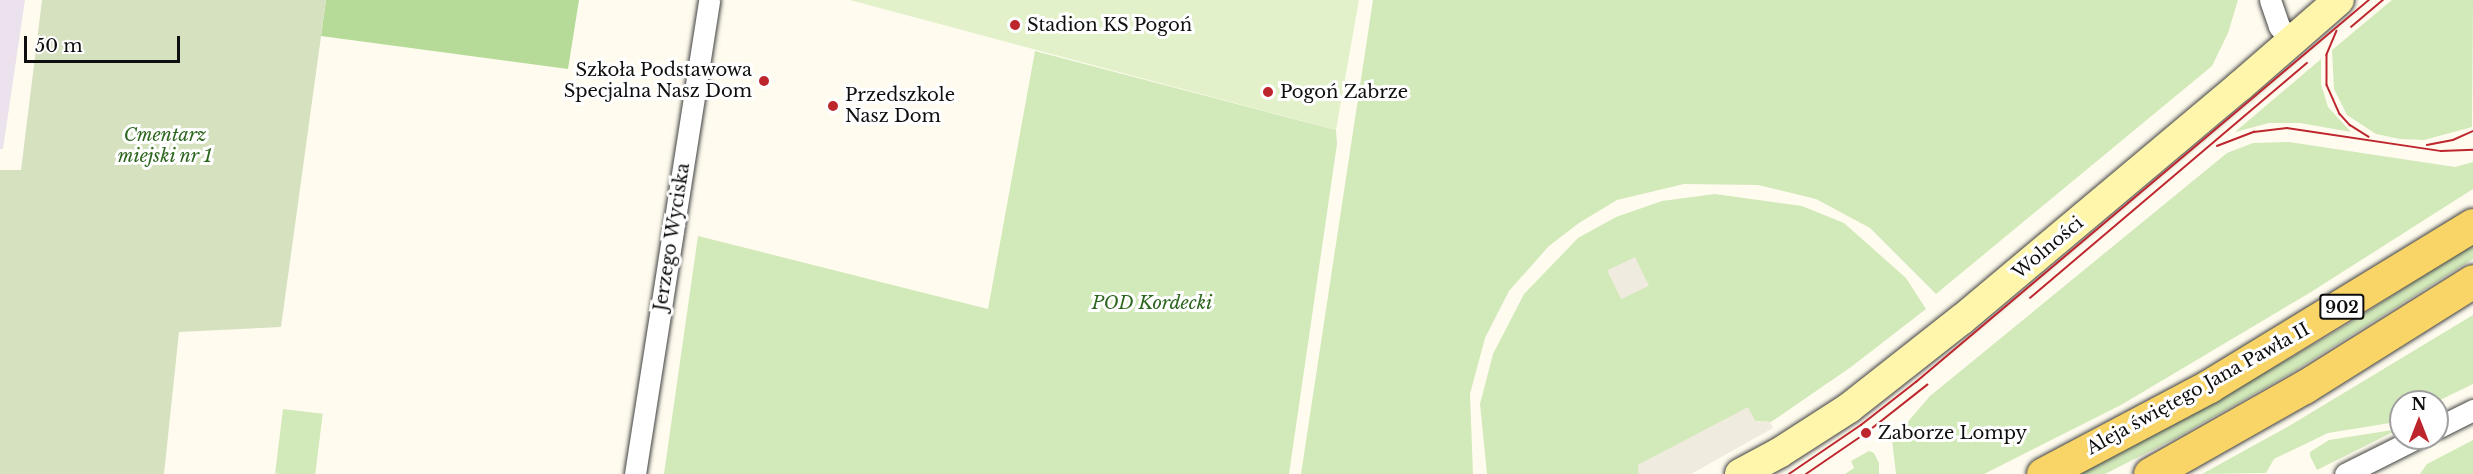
<!DOCTYPE html>
<meta charset="utf-8">
<style>
body{margin:0}
#map{position:relative;width:2473px;height:474px;overflow:hidden;background:#fffcef;font-family:"Libre Baskerville",serif}
div>[style]{position:absolute}
[style*='--x']{left:calc(var(--x)*1px);top:calc(var(--y)*1px);width:calc(var(--w)*1px);rotate:calc(var(--a)*1deg)}
.industrial>*{inset:0;background:#ece2ed}
.green>*{inset:0;background:#d2e9b9;transform-origin:0 0}
.forest>*{inset:0;background:#b6da98}
.cemetery>*{inset:0;background:#d6e1c0}
.pitch>*{inset:0;background:#e3f1cb}
.plaza>*{inset:0;background:#efebde;transform-origin:0 0}
.roads{filter:drop-shadow(0 0 2px #414141) drop-shadow(0 0 2px #414141)}
.street>*{height:21px;margin:-10.5px;padding:0 10.5px;transform-origin:10.5px;border-radius:10.5px;background:#fff}
.secondary>*{height:30px;margin:-15px;padding:0 15px;transform-origin:15px;border-radius:15px;background:#fff6ab}
.primary>*{height:33px;margin:-16.5px;padding:0 16.5px;transform-origin:16.5px;border-radius:16.5px;background:#f8d566}
.tram>*{height:1.5px;margin:-0.75px;padding:0 0.75px;transform-origin:0.75px;border-radius:0.75px;background:#be262d}
.dots>*{width:16px;height:16px;translate:-50% -50%;box-sizing:border-box;border:3px solid #fff;border-radius:50%}
span{translate:-50% -50%;white-space:nowrap;text-align:center;line-height:1.15;-webkit-text-stroke:6px #fff;paint-order:stroke}
.shield-label span{padding:2px 4px;background:#fff;border:2px solid;border-radius:4px;-webkit-text-stroke-width:0}
.shield-label{font-size:16px;color:#0e0e0e;font-weight:700}
.poi-label{font-size:18px;color:#0e0e0e}
.left{translate:0 -50%;text-align:left}
.right{translate:-100% -50%;text-align:right}
.park-label{font-size:18px;color:#2d661e;font-style:italic}
.street-label{font-size:18px;color:#0e0e0e}
.north{position:absolute;left:2389px;top:390px;width:60px;height:60px;box-sizing:border-box;background:#fff;border:2px solid #9f9f9f;border-radius:50%;rotate:0deg;font-size:16px;font-weight:700;line-height:24px;text-align:center;color:#0e0e0e}
.north::after{content:'';display:block;margin:auto;width:21px;height:27px;background:#be262d;clip-path:polygon(50% 0,100% 100%,50% 72%,0 100%)}
.scale{position:absolute;left:24px;top:36px;width:156px;height:27px;box-sizing:border-box;border:3px solid #0e0e0e;border-top:0;padding-left:8px;font-size:18px;line-height:21px;white-space:nowrap;color:#0e0e0e;-webkit-text-stroke:4px #fff;paint-order:stroke}
</style>
<div id="map">
<div class="industrial">
<div style="clip-path:polygon(0 0,25px 0,3px 149px,0 149px)"></div>
</div>
<div class="green">
<div style="clip-path:polygon(1373px 0,2238px 0,2228px 33px,2212px 66px,1936px 294px,1870px 228px,1816px 199px,1758px 185px,1684px 184px,1617px 200px,1579px 223px,1549px 246px,1509px 291px,1485px 338px,1470px 394px,1473px 474px,1301px 474px)"></div>
<div style="clip-path:polygon(2392px 0,2473px 0,2472px 127px,2424px 140px,2400px 139px,2376px 134px,2347px 115px,2334px 89px,2332px 50px)"></div>
<div style="clip-path:polygon(1035px 51px,1336px 130px,1337px 144px,1289px 474px,664px 474px,698px 236px,988px 309px)"></div>
<div style="clip-path:polygon(2321px 59px,2321px 84px,2328px 107px,2351px 132px,2300px 123px,2269px 123px,2235px 132px)"></div>
<div style="clip-path:polygon(2289px 142px,2455px 167px,2473px 162px,2473px 189px,2311px 292px,2121px 405px,1984px 474px,1896px 474px,1892px 440px,1930px 396px,2227px 153px,2253px 143px)"></div>
<div style="clip-path:polygon(1715px 194px,1802px 206px,1844px 223px,1906px 278px,1926px 309px,1851px 367px,1771px 422px,1755px 421px,1748px 408px,1638px 465px,1639px 474px,1487px 474px,1480px 404px,1493px 354px,1524px 294px,1578px 238px,1616px 217px,1662px 201px)"></div>
<div style="clip-path:polygon(2473px 244px,2473px 259px,2291px 373px,2176px 438px,2105px 474px,2078px 474px,2198px 411px,2340px 329px)"></div>
<div style="clip-path:polygon(2473px 315px,2473px 384px,2436px 402px,2401px 402px,2401px 419px,2390px 423px,2328px 433px,2274px 459px,2266px 473px,2202px 474px,2289px 426px)"></div>
<div style="left:283px;top:409px;width:40px;height:65px;rotate:7deg"></div>
<div style="clip-path:polygon(2399px 429px,2317px 470px,2310px 456px,2310px 452px,2329px 440px)"></div>
<div style="clip-path:polygon(2473px 440px,2473px 474px,2420px 474px,2427px 464px)"></div>
<div style="clip-path:polygon(1869px 451px,1874px 453px,1879px 463px,1879px 474px,1845px 474px,1854px 468px,1851px 461px)"></div>
</div>
<div class="forest">
<div style="clip-path:polygon(326px 0,579px 0,568px 69px,321px 36px)"></div>
</div>
<div class="cemetery">
<div style="clip-path:polygon(42px 0,326px 0,281px 327px,179px 332px,164px 474px,0 474px,0 170px,21px 170px)"></div>
</div>
<div class="pitch">
<div style="clip-path:polygon(850px 0,1359px 0,1336px 130px)"></div>
</div>
<div class="plaza">
<div style="left:1635px;top:257px;width:32px;height:31px;rotate:64deg"></div>
<div style="clip-path:polygon(1748px 407px,1755px 421px,1770px 422px,1773px 428px,1691px 474px,1639px 474px,1638px 465px)"></div>
</div>
<div class="roads">
<div class="street">
<div style="--x:2270;--y:0;--w:28;--a:71"></div>
<div style="--x:2279;--y:26;--w:19;--a:55"></div>
<div style="--x:2437;--y:428;--w:40;--a:-26.6"></div>
<div style="--x:635;--y:474;--w:480;--a:-81.1"></div>
<div style="--x:2345;--y:474;--w:80;--a:-26.6"></div>
</div>
<div class="secondary">
<div style="--x:1740;--y:474;--w:44;--a:-28.3"></div>
<div style="--x:1779;--y:453;--w:83;--a:-32.7"></div>
<div style="--x:1849;--y:408;--w:142;--a:-38.2"></div>
<div style="--x:1961;--y:320;--w:364;--a:-40"></div>
<div style="--x:2240;--y:86;--w:131;--a:-41"></div>
</div>
<div class="primary">
<div style="--x:2043;--y:474;--w:188;--a:-27.9"></div>
<div style="--x:2209;--y:386;--w:309;--a:-31.4"></div>
<div style="--x:2150;--y:474;--w:177;--a:-29.5"></div>
<div style="--x:2304;--y:387;--w:199;--a:-32.1"></div>
</div>
</div>
<div class="tram">
<div style="--x:2351;--y:27;--w:42;--a:-40.2"></div>
<div style="--x:2337;--y:31;--w:26;--a:113"></div>
<div style="--x:2327;--y:55;--w:30;--a:90"></div>
<div style="--x:2327;--y:85;--w:32;--a:66"></div>
<div style="--x:2340;--y:114;--w:15;--a:48"></div>
<div style="--x:2350;--y:125;--w:22;--a:32"></div>
<div style="--x:2427;--y:145;--w:26;--a:-11"></div>
<div style="--x:2453;--y:140;--w:22;--a:-24"></div>
<div style="--x:2217;--y:146;--w:40;--a:-21"></div>
<div style="--x:2254;--y:132;--w:33;--a:-7"></div>
<div style="--x:2287;--y:128;--w:156;--a:8.5"></div>
<div style="--x:2441;--y:151;--w:32;--a:-2"></div>
<div style="--x:2030;--y:298;--w:363;--a:-40.3"></div>
<div style="--x:1789;--y:474;--w:87;--a:-34.2"></div>
<div style="--x:1861;--y:425;--w:70;--a:-38"></div>
<div style="--x:1916;--y:382;--w:593;--a:-40.14"></div>
<div style="--x:1806;--y:474;--w:73;--a:-34.3"></div>
<div style="--x:1866;--y:433;--w:78;--a:-38.2"></div>
</div>
<div class="dots">
<div style="left:1015px;top:25px;background:#be262d"></div>
<div style="left:764px;top:81px;background:#be262d"></div>
<div style="left:1268px;top:92px;background:#be262d"></div>
<div style="left:833px;top:106px;background:#be262d"></div>
<div style="left:1866px;top:433px;background:#be262d"></div>
</div>
<div class="shield-label">
<span style="left:2342px;top:307px">902</span>
</div>
<div class="poi-label">
<span class="left" style="left:1027px;top:25px">Stadion KS Pogoń</span>
<span class="right" style="left:752px;top:81px">Szkoła Podstawowa<br>Specjalna Nasz Dom</span>
<span class="left" style="left:1280px;top:92px">Pogoń Zabrze</span>
<span class="left" style="left:845px;top:106px">Przedszkole<br>Nasz Dom</span>
<span class="left" style="left:1878px;top:433px">Zaborze Lompy</span>
</div>
<div class="park-label">
<span style="left:165px;top:146px">Cmentarz<br>miejski nr 1</span>
<span style="left:1152px;top:303px">POD Kordecki</span>
</div>
<div class="street-label">
<span style="left:672px;top:237px;rotate:-81deg">Jerzego Wyciska</span>
<span style="left:2048px;top:248px;rotate:-40deg">Wolności</span>
<span style="left:2198px;top:389px;rotate:-29deg">Aleja świętego Jana Pawła II</span>
</div>
<div class="north">N</div>
<div class="scale">50 m</div>
</div>
